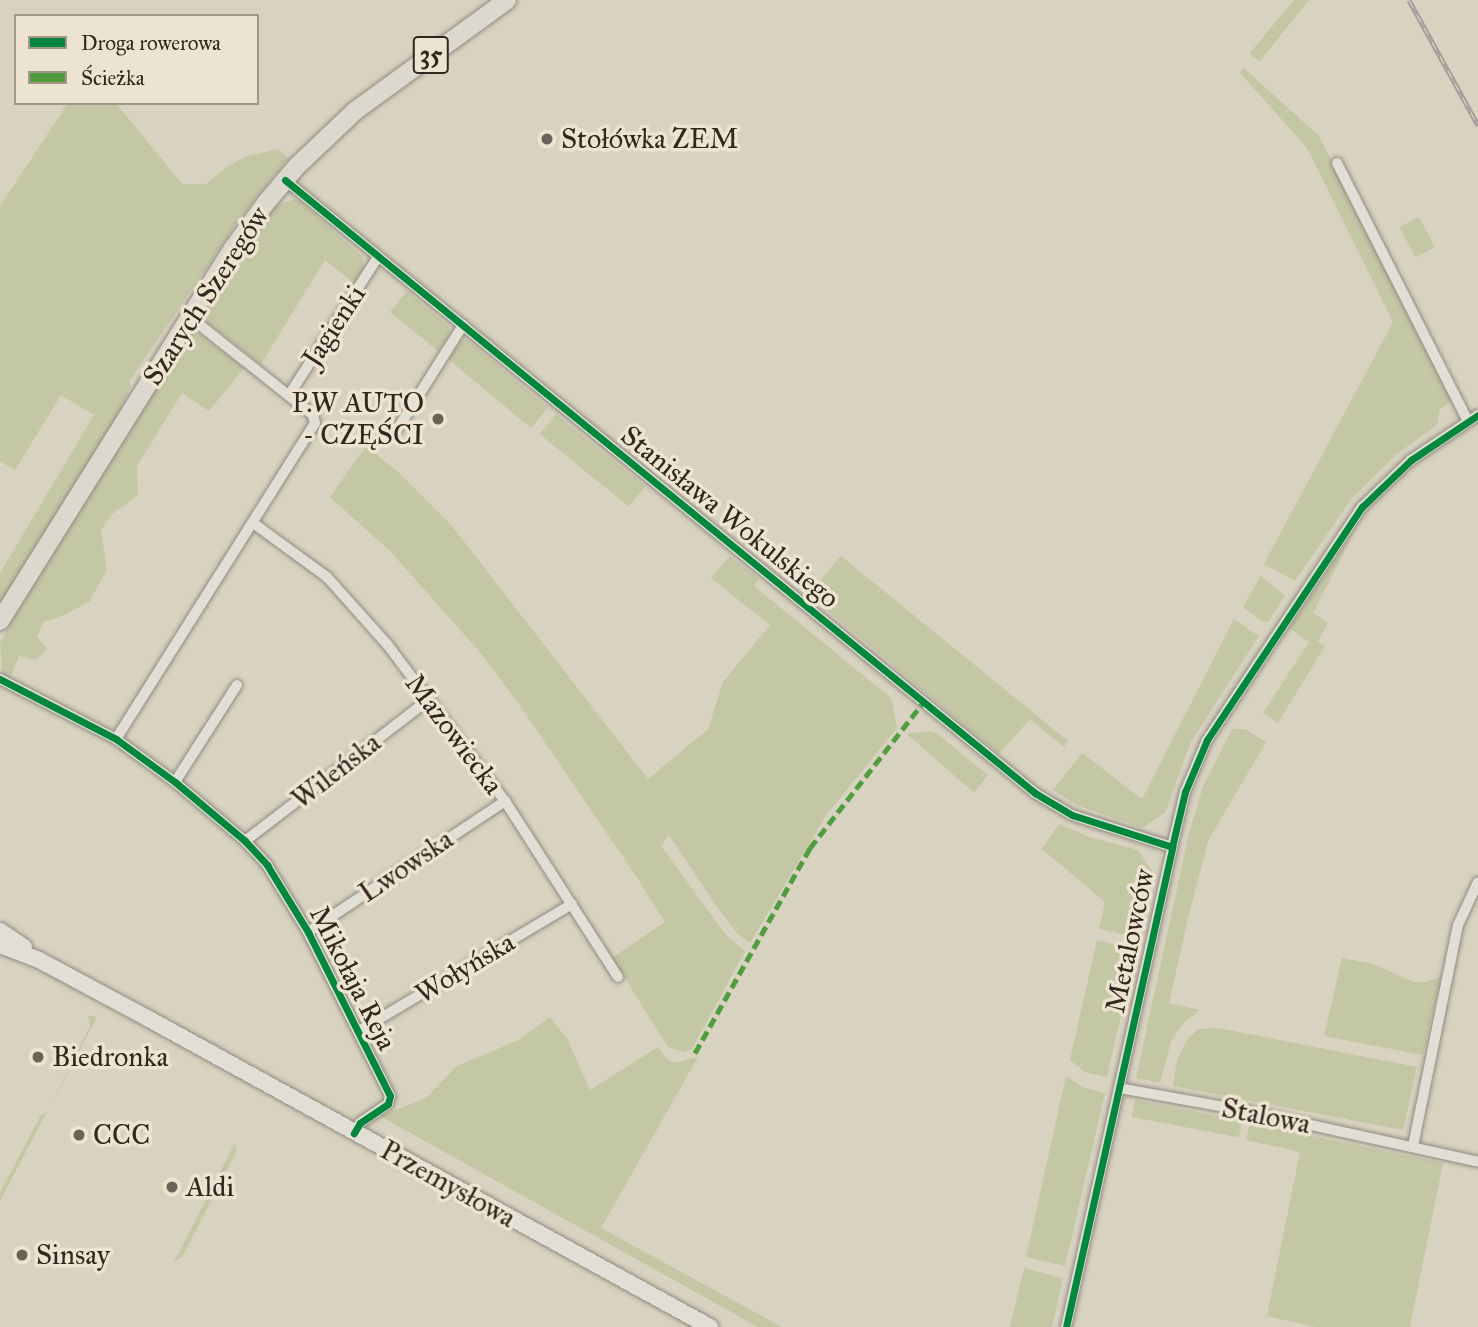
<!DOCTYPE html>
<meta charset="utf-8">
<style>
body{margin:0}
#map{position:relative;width:1478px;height:1327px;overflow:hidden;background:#d8d2c0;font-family:"IM FELL Great Primer",serif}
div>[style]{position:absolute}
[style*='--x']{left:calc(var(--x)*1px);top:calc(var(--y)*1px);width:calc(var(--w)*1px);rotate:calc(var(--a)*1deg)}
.green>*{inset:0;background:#c4c7a4;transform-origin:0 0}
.roads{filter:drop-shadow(0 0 2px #908c81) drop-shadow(0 0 2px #908c81)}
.minor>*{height:10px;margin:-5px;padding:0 5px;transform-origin:5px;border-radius:5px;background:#e1ded5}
.secondary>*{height:16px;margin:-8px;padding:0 8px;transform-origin:8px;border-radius:8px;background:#e1ded5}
.primary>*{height:18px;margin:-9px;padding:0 9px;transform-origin:9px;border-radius:9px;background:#dcd8ce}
.rail>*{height:5px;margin-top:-2.5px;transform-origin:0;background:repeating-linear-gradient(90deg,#ece4d0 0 8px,#a39f98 0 16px);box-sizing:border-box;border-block:2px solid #a39f98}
.quiet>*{height:5px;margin-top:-2.5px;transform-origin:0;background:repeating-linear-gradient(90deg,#509c3f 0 10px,transparent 0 15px)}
.cycleway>*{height:7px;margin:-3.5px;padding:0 3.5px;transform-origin:3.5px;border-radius:3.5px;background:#00873e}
.dots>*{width:19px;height:19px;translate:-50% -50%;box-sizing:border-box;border:4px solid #ece4d0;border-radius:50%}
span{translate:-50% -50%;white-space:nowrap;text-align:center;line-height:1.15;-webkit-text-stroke:7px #ece4d0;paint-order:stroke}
.shield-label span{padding:2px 5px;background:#ece4d0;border:2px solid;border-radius:5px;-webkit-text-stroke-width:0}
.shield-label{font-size:26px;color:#32261f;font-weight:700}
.poi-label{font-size:28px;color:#32261f}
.left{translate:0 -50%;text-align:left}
.right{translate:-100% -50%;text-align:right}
.street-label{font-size:28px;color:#32261f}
.legend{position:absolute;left:14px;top:14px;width:245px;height:91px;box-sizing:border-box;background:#ece4d0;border:2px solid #a29889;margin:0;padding:9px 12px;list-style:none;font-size:21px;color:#32261f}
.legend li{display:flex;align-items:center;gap:14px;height:35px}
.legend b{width:35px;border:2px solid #a29889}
</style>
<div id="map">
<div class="green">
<div style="clip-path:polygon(1294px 0,1309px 0,1260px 61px,1249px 54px)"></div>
<div style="clip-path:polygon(1244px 68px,1319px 136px,1451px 401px,1440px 409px,1437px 425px,1397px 454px,1352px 498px,1295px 581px,1264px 564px,1393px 322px,1307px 148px,1240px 73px)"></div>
<div style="clip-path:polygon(68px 103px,116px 103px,182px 184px,206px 184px,227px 167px,247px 156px,278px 149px,288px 158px,240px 218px,129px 382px,131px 385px,120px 413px,0 606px,0 573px,94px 415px,61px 395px,15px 470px,0 461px,0 206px)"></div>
<div style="clip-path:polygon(294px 199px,301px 202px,362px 256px,364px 268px,354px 283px,325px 260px,261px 364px,207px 322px,205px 314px,219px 286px,272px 208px)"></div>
<div style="left:1419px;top:217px;width:34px;height:22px;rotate:62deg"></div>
<div style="clip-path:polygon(407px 291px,449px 326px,450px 334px,438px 351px,390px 312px)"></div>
<div style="clip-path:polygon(195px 331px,244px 368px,209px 411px,182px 393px,137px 466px,138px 495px,112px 514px,101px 530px,107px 570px,89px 602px,58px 618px,44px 621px,37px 637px,47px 649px,36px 660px,19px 656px,10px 679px,2px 675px,0 643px,16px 613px,190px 333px)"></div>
<div style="clip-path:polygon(460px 340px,467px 340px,548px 407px,531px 428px,448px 359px)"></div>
<div style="left:556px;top:414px;width:115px;height:26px;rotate:39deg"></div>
<div style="clip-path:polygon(366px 446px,398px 472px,452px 526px,648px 779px,708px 729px,723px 682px,770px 625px,711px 578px,730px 556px,759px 579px,754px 586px,891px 698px,897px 728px,827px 814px,750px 943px,737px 933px,717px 907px,669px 835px,661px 846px,726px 935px,745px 951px,692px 1049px,684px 1052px,668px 1047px,612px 958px,665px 922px,636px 876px,516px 700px,478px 650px,390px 551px,330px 497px)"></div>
<div style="clip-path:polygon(1356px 529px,1313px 613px,1328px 623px,1318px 641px,1325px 646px,1278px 723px,1263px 713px,1309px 642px,1289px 628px)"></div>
<div style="clip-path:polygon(841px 556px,1068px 741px,1064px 747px,1030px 719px,999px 754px,817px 602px,812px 590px)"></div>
<div style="clip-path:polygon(1261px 576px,1285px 596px,1268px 622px,1260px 620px,1243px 607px)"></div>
<div style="clip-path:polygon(1234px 619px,1259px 636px,1191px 742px,1165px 813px,1142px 828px,1077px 805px,1053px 790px,1082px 753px,1142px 799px)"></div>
<div style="clip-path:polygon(1232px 729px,1245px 729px,1266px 742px,1208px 841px,1187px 923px,1169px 1003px,1200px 1010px,1183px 1023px,1171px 1042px,1160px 1083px,1136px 1078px,1189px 833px,1203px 786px)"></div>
<div style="clip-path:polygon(928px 731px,935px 732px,988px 775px,974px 793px,907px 734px)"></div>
<div style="clip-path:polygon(1059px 824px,1092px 838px,1138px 850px,1153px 873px,1139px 938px,1099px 929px,1105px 902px,1042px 849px)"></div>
<div style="clip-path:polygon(1097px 940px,1136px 950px,1107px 1077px,1085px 1072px,1070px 1060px)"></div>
<div style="clip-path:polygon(1342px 958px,1374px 964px,1413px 982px,1427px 982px,1441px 976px,1423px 1055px,1324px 1036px)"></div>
<div style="clip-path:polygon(88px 1015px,97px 1017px,0 1201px,0 1192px,41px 1115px,47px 1112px,90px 1026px)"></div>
<div style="clip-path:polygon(550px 1017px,568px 1040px,590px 1090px,658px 1047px,667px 1059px,675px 1063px,698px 1057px,601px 1228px,782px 1327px,758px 1327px,380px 1116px,426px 1098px,457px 1066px,519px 1040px)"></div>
<div style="clip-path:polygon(1218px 1028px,1417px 1067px,1403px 1130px,1173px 1086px,1177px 1060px,1187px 1040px,1198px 1029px)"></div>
<div style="clip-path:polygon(1066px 1076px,1083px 1087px,1105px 1093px,1065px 1266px,1026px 1257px)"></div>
<div style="left:1135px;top:1100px;width:109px;height:17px;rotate:11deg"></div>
<div style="clip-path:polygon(1250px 1123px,1443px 1163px,1410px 1327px,1316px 1327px,1267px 1316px,1300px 1152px,1246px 1140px)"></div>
<div style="clip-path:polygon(235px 1143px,237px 1150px,183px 1256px,174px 1262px)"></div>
<div style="clip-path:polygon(1024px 1268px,1063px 1278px,1052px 1327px,1010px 1327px)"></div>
</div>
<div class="roads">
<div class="minor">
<div style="--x:1337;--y:163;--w:289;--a:63.1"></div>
<div style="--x:285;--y:180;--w:969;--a:39.26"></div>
<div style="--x:1035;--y:793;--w:43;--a:30.7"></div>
<div style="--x:1072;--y:815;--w:105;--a:17.7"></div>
<div style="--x:289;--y:395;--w:164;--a:-57.2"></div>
<div style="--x:398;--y:428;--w:122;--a:-57.7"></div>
<div style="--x:253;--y:523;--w:92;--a:36.1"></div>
<div style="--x:327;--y:577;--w:90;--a:48.2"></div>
<div style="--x:387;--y:644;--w:196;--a:53.1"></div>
<div style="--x:505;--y:801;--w:209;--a:57.3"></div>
<div style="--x:0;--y:679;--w:131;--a:27.3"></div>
<div style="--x:116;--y:739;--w:73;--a:36.1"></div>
<div style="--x:175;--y:782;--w:92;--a:40.1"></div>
<div style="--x:245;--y:841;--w:33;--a:47"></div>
<div style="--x:267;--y:865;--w:79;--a:58.5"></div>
<div style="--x:308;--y:932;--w:183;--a:63.4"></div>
<div style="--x:390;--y:1096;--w:8;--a:104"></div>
<div style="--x:388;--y:1104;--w:34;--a:146"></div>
<div style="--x:360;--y:1123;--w:12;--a:121"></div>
<div style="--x:116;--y:739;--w:373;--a:-57.8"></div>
<div style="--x:315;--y:423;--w:8;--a:-104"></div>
<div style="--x:313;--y:415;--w:157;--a:-141.5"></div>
<div style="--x:175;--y:782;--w:115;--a:-57.4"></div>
<div style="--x:245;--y:841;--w:230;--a:-37.6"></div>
<div style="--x:308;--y:932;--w:237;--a:-33.6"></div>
<div style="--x:359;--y:1031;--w:248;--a:-30.8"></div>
<div style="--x:1119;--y:1088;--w:130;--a:10.2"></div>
<div style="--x:1247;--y:1111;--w:237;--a:12.4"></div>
<div style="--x:1413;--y:1146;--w:226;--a:-78.5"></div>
<div style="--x:1458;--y:925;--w:47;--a:-65.1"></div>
<div style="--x:1066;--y:1327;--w:492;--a:-77.5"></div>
<div style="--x:1172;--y:847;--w:57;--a:-76.7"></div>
<div style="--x:1185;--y:792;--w:56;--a:-67.1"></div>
<div style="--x:1207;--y:740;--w:280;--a:-56.4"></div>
<div style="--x:1362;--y:507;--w:68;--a:-43.8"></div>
<div style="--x:1411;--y:460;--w:81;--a:-33.9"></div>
</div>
<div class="secondary">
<div style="--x:0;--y:931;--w:29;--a:34"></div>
<div style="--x:0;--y:945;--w:42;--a:21"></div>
<div style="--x:39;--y:960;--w:125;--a:28.2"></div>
<div style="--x:149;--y:1019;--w:640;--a:28.77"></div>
</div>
<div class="primary">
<div style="--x:0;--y:621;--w:441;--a:-58"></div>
<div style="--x:234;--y:247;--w:53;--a:-54.2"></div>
<div style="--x:265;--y:204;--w:48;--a:-50"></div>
<div style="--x:296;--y:167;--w:81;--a:-43.5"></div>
<div style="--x:355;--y:111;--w:188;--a:-36.1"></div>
</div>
</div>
<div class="rail">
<div style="--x:1409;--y:0;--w:143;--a:61.1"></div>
</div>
<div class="quiet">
<div style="--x:695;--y:1053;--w:235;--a:-60.7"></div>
<div style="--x:810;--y:848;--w:184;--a:-52.1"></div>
</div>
<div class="cycleway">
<div style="--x:285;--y:180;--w:969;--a:39.26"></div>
<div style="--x:1035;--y:793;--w:43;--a:30.7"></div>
<div style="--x:1072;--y:815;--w:105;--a:17.7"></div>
<div style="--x:0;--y:679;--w:131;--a:27.3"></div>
<div style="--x:116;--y:739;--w:73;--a:36.1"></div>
<div style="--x:175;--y:782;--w:92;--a:40.1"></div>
<div style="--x:245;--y:841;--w:33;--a:47"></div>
<div style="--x:267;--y:865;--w:79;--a:58.5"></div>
<div style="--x:308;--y:932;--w:183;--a:63.4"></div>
<div style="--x:390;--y:1096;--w:8;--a:104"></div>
<div style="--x:388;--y:1104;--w:34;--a:146"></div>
<div style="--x:360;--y:1123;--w:12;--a:121"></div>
<div style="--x:1066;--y:1327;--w:492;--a:-77.5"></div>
<div style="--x:1172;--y:847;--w:57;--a:-76.7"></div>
<div style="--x:1185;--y:792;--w:56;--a:-67.1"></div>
<div style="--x:1207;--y:740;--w:280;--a:-56.4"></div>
<div style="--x:1362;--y:507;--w:68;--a:-43.8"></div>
<div style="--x:1411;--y:460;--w:81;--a:-33.9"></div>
</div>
<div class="dots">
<div style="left:547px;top:139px;background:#6c6257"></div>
<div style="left:438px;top:419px;background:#6c6257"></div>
<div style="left:38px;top:1057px;background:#6c6257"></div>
<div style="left:79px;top:1135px;background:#6c6257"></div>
<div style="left:172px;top:1187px;background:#6c6257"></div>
<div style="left:22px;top:1255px;background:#6c6257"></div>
</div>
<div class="shield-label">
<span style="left:431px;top:55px">35</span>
</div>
<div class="poi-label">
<span class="left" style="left:561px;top:139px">Stołówka ZEM</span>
<span class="right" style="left:424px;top:419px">P.W AUTO<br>- CZĘŚCI</span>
<span class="left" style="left:52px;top:1057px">Biedronka</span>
<span class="left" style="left:93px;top:1135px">CCC</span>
<span class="left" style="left:186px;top:1187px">Aldi</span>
<span class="left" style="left:36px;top:1255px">Sinsay</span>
</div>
<div class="street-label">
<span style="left:206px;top:296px;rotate:-57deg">Szarych Szeregów</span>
<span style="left:334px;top:326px;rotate:-57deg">Jagienki</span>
<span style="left:730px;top:517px;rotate:39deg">Stanisława Wokulskiego</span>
<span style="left:454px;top:734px;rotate:53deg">Mazowiecka</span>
<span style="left:336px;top:771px;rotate:-38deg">Wileńska</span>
<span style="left:406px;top:866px;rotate:-34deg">Lwowska</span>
<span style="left:1130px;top:941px;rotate:-78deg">Metalowców</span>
<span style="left:465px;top:968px;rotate:-31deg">Wołyńska</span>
<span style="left:353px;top:978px;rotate:63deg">Mikołaja Reja</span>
<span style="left:1266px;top:1116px;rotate:11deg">Stalowa</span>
<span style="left:448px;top:1184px;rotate:29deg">Przemysłowa</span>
</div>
<ul class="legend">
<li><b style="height:9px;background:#00873e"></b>Droga rowerowa</li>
<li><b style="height:9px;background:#509c3f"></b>Ścieżka</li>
</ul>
</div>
